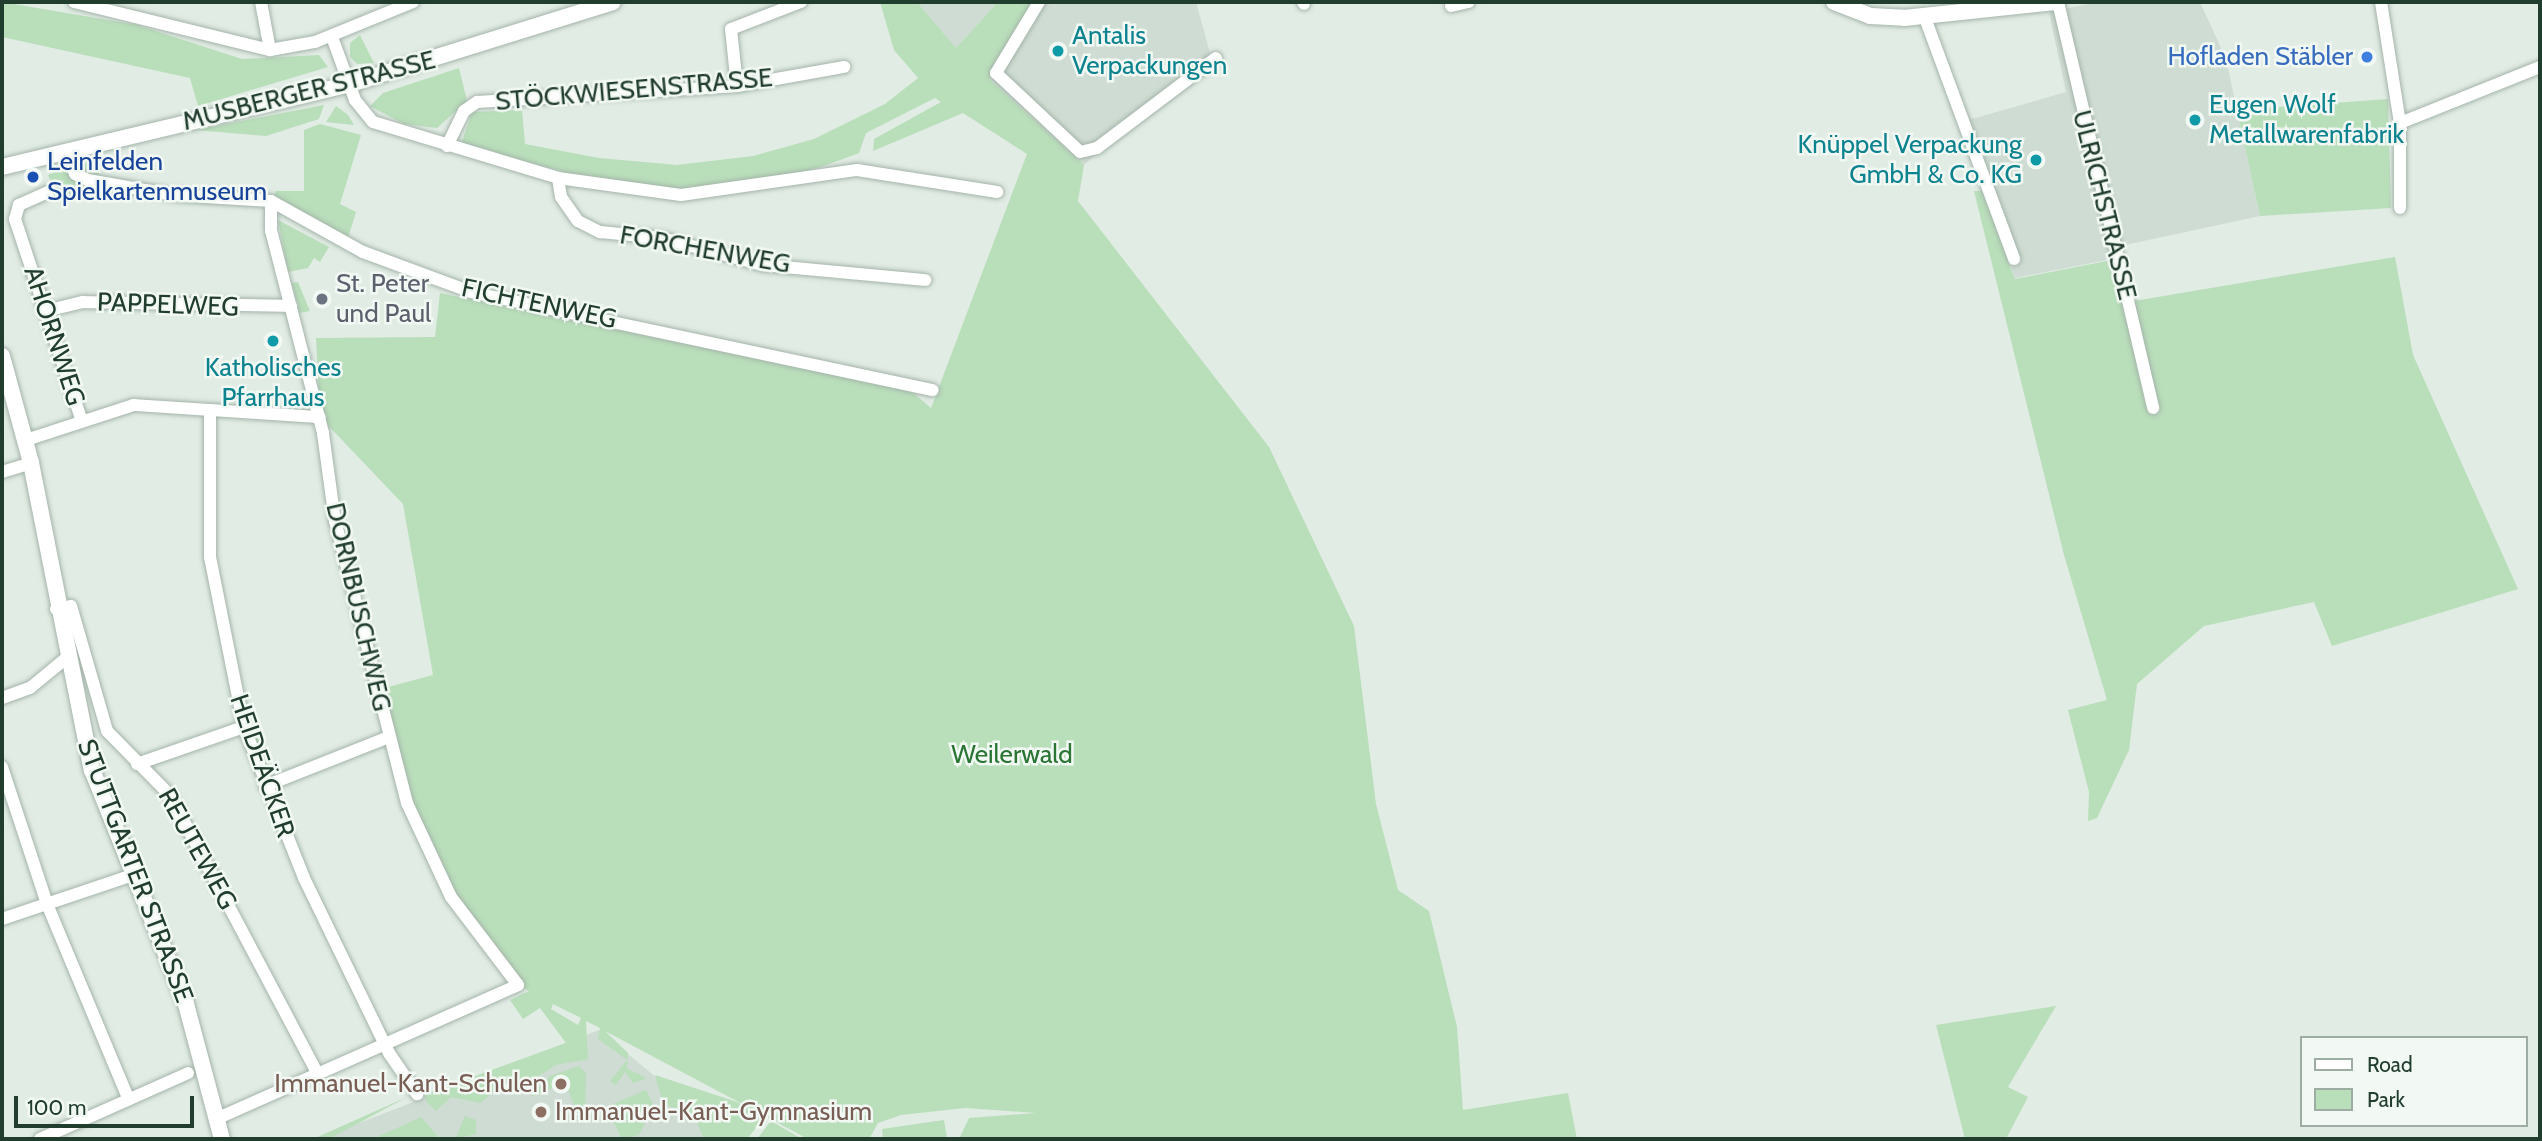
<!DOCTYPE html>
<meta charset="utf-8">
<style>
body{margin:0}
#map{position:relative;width:2542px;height:1141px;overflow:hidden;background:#e1ece4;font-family:Cabin,sans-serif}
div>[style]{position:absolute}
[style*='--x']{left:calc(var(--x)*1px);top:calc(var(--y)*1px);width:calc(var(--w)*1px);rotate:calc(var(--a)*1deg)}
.built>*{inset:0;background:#cfdcd3}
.green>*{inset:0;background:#b9deba;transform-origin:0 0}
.roads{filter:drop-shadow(0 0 2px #a4b4aa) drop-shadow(0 0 2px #a4b4aa)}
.minor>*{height:12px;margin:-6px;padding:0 6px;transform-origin:6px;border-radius:6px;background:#fff}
.secondary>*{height:16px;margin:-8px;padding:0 8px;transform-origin:8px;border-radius:8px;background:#fff}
.dots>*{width:19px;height:19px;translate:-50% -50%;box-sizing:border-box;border:4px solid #f2f8f3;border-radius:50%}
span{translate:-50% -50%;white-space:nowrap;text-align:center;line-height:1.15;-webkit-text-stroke:5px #f2f8f3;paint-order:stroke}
.culture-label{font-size:26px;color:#0d838f}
.left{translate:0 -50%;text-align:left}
.right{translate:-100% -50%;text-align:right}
.shop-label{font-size:26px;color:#366cbe}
.street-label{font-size:26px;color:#213d2e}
.transit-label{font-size:26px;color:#164399}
.worship-label{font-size:26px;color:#5b616d}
.park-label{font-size:26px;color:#2a7534}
.education-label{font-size:26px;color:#785e54}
.frame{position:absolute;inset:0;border:4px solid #213d2e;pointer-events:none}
.legend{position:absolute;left:2300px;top:1036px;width:228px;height:91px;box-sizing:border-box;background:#f2f8f3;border:2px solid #9eada4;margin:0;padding:9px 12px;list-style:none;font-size:21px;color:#213d2e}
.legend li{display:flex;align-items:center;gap:14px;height:35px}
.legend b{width:35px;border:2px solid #9eada4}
.scale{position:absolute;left:14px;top:1096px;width:180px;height:32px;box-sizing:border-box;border:4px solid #213d2e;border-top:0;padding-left:9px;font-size:21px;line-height:24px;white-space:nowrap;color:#213d2e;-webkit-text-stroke:5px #f2f8f3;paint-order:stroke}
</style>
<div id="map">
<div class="built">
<div style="clip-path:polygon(917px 2px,998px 2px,956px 48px)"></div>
<div style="clip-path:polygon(1039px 2px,1196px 2px,1210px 53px,1084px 165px,989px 79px)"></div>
<div style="clip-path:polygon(2098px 2px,2200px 2px,2226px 59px,2260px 216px,2111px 248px,2112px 259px,2015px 278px,1958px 123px,2066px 92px,2049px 12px)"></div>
<div style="clip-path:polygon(599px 1030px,657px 1078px,736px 1104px,750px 1139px,318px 1139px)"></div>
</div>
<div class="green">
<div style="clip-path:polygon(2px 2px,137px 25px,242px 59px,319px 55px,328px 67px,198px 106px,190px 78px,2px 37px)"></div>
<div style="clip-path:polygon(evenodd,880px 2px,917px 2px,956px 48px,998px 2px,1039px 2px,989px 79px,1084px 165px,1078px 201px,1269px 447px,1354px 626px,1376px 804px,1398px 890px,1429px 911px,1457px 1027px,1463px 1110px,1568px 1093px,1577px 1139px,959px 1139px,969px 1118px,1036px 1113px,965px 1108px,901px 1115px,878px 1123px,869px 1139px,808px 1139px,605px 1031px,628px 1053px,627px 1069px,647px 1078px,633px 1083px,625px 1072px,616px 1085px,610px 1081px,627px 1060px,598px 1039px,600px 1028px,586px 1021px,588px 1059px,556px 1065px,531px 1081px,502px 1083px,481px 1103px,451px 1097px,436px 1111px,427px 1102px,423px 1095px,566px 1043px,540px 1008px,523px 1019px,510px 1000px,529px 991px,518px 985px,428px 855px,377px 690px,433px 675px,403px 504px,320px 417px,316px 338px,435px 337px,440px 293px,911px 391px,931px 408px,1027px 154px,963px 113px,873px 151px,874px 139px,941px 102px,935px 98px,866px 133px,859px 153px,824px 166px,755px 184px,675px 191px,590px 179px,461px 144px,472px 112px,522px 110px,525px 144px,599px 158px,677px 165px,753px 156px,814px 139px,885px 104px,918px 78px,894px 50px,880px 2px,553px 1004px,581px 1018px,578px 1025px,551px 1009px,553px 1004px)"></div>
<div style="clip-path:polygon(360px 35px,374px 63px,357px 64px,350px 57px,350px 43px)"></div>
<div style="clip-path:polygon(459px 68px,467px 101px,437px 128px,404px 124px,370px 106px,383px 93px)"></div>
<div style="clip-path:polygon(2388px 99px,2391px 208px,2260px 216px,2237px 110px)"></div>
<div style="clip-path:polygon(324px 105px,319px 119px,266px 136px,196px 130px)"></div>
<div style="clip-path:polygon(336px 106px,348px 115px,354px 125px,326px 122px)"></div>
<div style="clip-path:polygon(320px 124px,361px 135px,340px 204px,356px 212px,347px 241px,273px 197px,276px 191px,304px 191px,304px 130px)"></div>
<div style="clip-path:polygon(94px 155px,100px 178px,84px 175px,76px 183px,88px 189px,57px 198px,48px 175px)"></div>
<div style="clip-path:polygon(1974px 191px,1982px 191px,2015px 279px,2112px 260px,2122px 303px,2395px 257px,2413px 355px,2518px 589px,2332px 646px,2314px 602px,2204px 626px,2137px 684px,2129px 750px,2097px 818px,2088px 821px,2089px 792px,2068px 710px,2107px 700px,2064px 555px)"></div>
<div style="clip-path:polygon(278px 220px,329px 247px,320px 262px,314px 258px,308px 268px,288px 272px)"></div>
<div style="clip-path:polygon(298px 282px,310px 311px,300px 313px,292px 283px)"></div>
<div style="left:252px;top:714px;width:61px;height:6px;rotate:73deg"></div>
<div style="clip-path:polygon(2056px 1006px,2008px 1087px,2028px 1097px,2006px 1139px,1965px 1139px,1936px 1025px)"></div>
<div style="clip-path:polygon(579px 1066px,586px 1074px,585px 1108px,577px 1111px,565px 1083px,531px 1097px,550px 1076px)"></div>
<div style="clip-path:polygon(655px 1075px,737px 1102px,765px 1117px,747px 1139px,704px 1139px,693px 1114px,663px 1104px)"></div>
<div style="clip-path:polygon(646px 1090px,654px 1106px,639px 1135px,622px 1139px,606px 1107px)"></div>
<div style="clip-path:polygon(407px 1097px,329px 1139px,313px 1139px)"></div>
<div style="clip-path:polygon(465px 1116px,476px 1120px,476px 1134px,455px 1139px)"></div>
<div style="clip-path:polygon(421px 1117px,440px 1139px,373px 1139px)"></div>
<div style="clip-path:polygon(944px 1120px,947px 1139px,883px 1139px,882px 1129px)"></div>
<div style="clip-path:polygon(771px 1121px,802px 1139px,757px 1139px)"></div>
</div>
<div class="roads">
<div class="minor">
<div style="--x:74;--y:2;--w:202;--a:13.8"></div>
<div style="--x:270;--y:50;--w:46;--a:-10.1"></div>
<div style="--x:315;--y:42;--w:106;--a:-22.2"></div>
<div style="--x:261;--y:2;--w:49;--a:79.4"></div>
<div style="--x:1039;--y:2;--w:83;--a:121.2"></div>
<div style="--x:996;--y:73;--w:115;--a:43.2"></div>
<div style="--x:1080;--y:152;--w:17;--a:-13"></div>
<div style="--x:1097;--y:148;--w:149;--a:-37.1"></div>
<div style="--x:1303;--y:2;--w:2;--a:63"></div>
<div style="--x:2058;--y:2;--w:417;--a:76.8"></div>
<div style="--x:2381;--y:2;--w:122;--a:81.1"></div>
<div style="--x:2400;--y:123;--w:85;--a:90"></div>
<div style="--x:1451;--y:6;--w:18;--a:-13"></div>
<div style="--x:1925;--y:18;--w:257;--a:69.7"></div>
<div style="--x:332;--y:37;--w:67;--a:69.9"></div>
<div style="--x:355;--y:100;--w:28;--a:51"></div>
<div style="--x:373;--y:122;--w:193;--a:16.8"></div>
<div style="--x:558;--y:178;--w:124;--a:7.9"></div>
<div style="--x:681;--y:195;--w:178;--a:-8.1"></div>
<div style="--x:857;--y:170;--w:142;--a:8.9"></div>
<div style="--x:737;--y:86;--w:57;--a:-96"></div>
<div style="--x:731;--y:29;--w:75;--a:-21.1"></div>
<div style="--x:2400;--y:123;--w:151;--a:-21.8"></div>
<div style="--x:447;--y:146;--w:39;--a:-64"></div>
<div style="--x:464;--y:111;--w:16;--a:-35"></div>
<div style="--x:477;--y:102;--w:260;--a:-3.5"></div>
<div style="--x:737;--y:86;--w:109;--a:-10.1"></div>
<div style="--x:64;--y:151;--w:25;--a:64"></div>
<div style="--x:75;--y:174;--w:14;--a:25"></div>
<div style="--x:88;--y:180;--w:86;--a:10"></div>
<div style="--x:173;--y:195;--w:98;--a:3.5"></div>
<div style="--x:271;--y:201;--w:105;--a:29"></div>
<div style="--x:363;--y:252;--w:115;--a:20.3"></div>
<div style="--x:471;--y:292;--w:472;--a:12"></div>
<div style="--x:558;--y:178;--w:19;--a:81"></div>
<div style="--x:561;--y:197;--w:29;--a:55"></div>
<div style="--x:578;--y:221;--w:25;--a:27"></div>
<div style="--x:600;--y:232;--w:62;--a:5.5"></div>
<div style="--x:662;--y:238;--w:105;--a:15"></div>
<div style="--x:763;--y:265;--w:163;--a:5.3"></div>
<div style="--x:48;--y:192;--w:32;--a:156"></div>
<div style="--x:19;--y:205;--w:15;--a:106"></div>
<div style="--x:15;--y:219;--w:210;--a:71.7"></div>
<div style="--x:46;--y:311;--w:38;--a:-14"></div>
<div style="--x:83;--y:302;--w:208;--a:1.1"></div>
<div style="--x:210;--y:410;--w:147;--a:90"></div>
<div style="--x:210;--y:557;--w:173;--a:78.7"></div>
<div style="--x:244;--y:727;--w:162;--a:68.3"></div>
<div style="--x:304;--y:878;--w:195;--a:64.1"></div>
<div style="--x:389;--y:1053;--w:50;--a:55.7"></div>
<div style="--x:26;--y:440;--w:114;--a:-18"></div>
<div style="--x:134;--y:405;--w:186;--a:3.7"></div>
<div style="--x:2;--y:472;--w:30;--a:-17"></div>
<div style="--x:56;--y:609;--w:15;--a:-11"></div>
<div style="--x:71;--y:606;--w:130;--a:73.9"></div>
<div style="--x:107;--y:731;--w:90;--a:45.5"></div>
<div style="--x:170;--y:795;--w:314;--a:62.1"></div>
<div style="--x:2;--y:698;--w:30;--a:-20"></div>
<div style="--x:30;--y:688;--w:45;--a:-39.6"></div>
<div style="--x:137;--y:764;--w:113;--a:-19.1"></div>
<div style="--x:2;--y:767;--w:144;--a:71.8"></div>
<div style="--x:47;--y:904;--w:212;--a:67.3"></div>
<div style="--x:265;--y:786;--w:133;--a:-21.6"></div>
<div style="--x:2;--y:919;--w:138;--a:-18.6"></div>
<div style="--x:218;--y:1118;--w:328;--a:-23.9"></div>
<div style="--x:518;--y:985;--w:111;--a:-127.3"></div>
<div style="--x:451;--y:897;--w:104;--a:-115.1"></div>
<div style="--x:407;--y:803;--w:291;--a:-104.3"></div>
<div style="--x:335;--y:521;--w:89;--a:-97.8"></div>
<div style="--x:323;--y:433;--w:209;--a:-104.4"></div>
<div style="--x:271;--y:231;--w:30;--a:-90"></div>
<div style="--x:40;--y:1139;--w:162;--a:-24"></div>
</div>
<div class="secondary">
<div style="--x:1834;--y:2;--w:39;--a:21"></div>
<div style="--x:1870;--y:16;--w:34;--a:3"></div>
<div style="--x:1904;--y:18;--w:154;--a:-6"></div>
<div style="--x:2;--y:167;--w:358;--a:-13.4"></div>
<div style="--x:350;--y:84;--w:275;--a:-17.3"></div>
<div style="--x:2;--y:356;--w:111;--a:74.8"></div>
<div style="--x:31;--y:463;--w:313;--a:78.8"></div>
<div style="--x:92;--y:770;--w:252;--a:68.1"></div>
<div style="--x:186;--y:1004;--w:140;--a:75.1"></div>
</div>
</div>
<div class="dots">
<div style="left:1058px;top:51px;background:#0f9aa8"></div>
<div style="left:2367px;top:57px;background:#3f7fe0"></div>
<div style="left:2195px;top:120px;background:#0f9aa8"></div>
<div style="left:2036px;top:160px;background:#0f9aa8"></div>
<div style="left:33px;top:177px;background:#1a4fb4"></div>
<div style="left:322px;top:299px;background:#6b7280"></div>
<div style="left:273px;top:341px;background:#0f9aa8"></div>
<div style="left:561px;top:1084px;background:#8d6e63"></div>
<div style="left:541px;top:1112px;background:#8d6e63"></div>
</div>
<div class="culture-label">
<span class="left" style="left:1072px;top:51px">Antalis<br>Verpackungen</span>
<span class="left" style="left:2209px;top:120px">Eugen Wolf<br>Metallwarenfabrik</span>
<span class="right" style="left:2022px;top:160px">Knüppel Verpackung<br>GmbH &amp; Co. KG</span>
<span style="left:273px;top:383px">Katholisches<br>Pfarrhaus</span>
</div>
<div class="shop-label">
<span class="right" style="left:2353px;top:57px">Hofladen Stäbler</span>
</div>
<div class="street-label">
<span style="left:634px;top:90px;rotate:-5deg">STÖCKWIESENSTRASSE</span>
<span style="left:309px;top:91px;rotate:-14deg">MUSBERGER STRASSE</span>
<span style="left:2104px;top:205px;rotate:76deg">ULRICHSTRASSE</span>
<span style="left:705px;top:250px;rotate:10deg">FORCHENWEG</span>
<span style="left:539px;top:304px;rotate:12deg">FICHTENWEG</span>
<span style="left:168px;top:305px;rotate:2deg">PAPPELWEG</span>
<span style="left:54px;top:336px;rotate:72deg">AHORNWEG</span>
<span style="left:358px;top:607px;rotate:77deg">DORNBUSCHWEG</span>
<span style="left:262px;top:766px;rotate:71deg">HEIDEÄCKER</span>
<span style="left:197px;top:849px;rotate:61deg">REUTEWEG</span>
<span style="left:135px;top:871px;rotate:69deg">STUTTGARTER STRASSE</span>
</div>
<div class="transit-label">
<span class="left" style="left:47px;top:177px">Leinfelden<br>Spielkartenmuseum</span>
</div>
<div class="worship-label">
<span class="left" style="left:336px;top:299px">St. Peter<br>und Paul</span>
</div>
<div class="park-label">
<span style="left:1012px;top:755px">Weilerwald</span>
</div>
<div class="education-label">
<span class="right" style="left:547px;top:1084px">Immanuel-Kant-Schulen</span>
<span class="left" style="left:555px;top:1112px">Immanuel-Kant-Gymnasium</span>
</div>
<div class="frame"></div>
<ul class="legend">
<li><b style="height:9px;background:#fff"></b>Road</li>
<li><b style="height:19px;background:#b9deba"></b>Park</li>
</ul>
<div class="scale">100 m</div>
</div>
